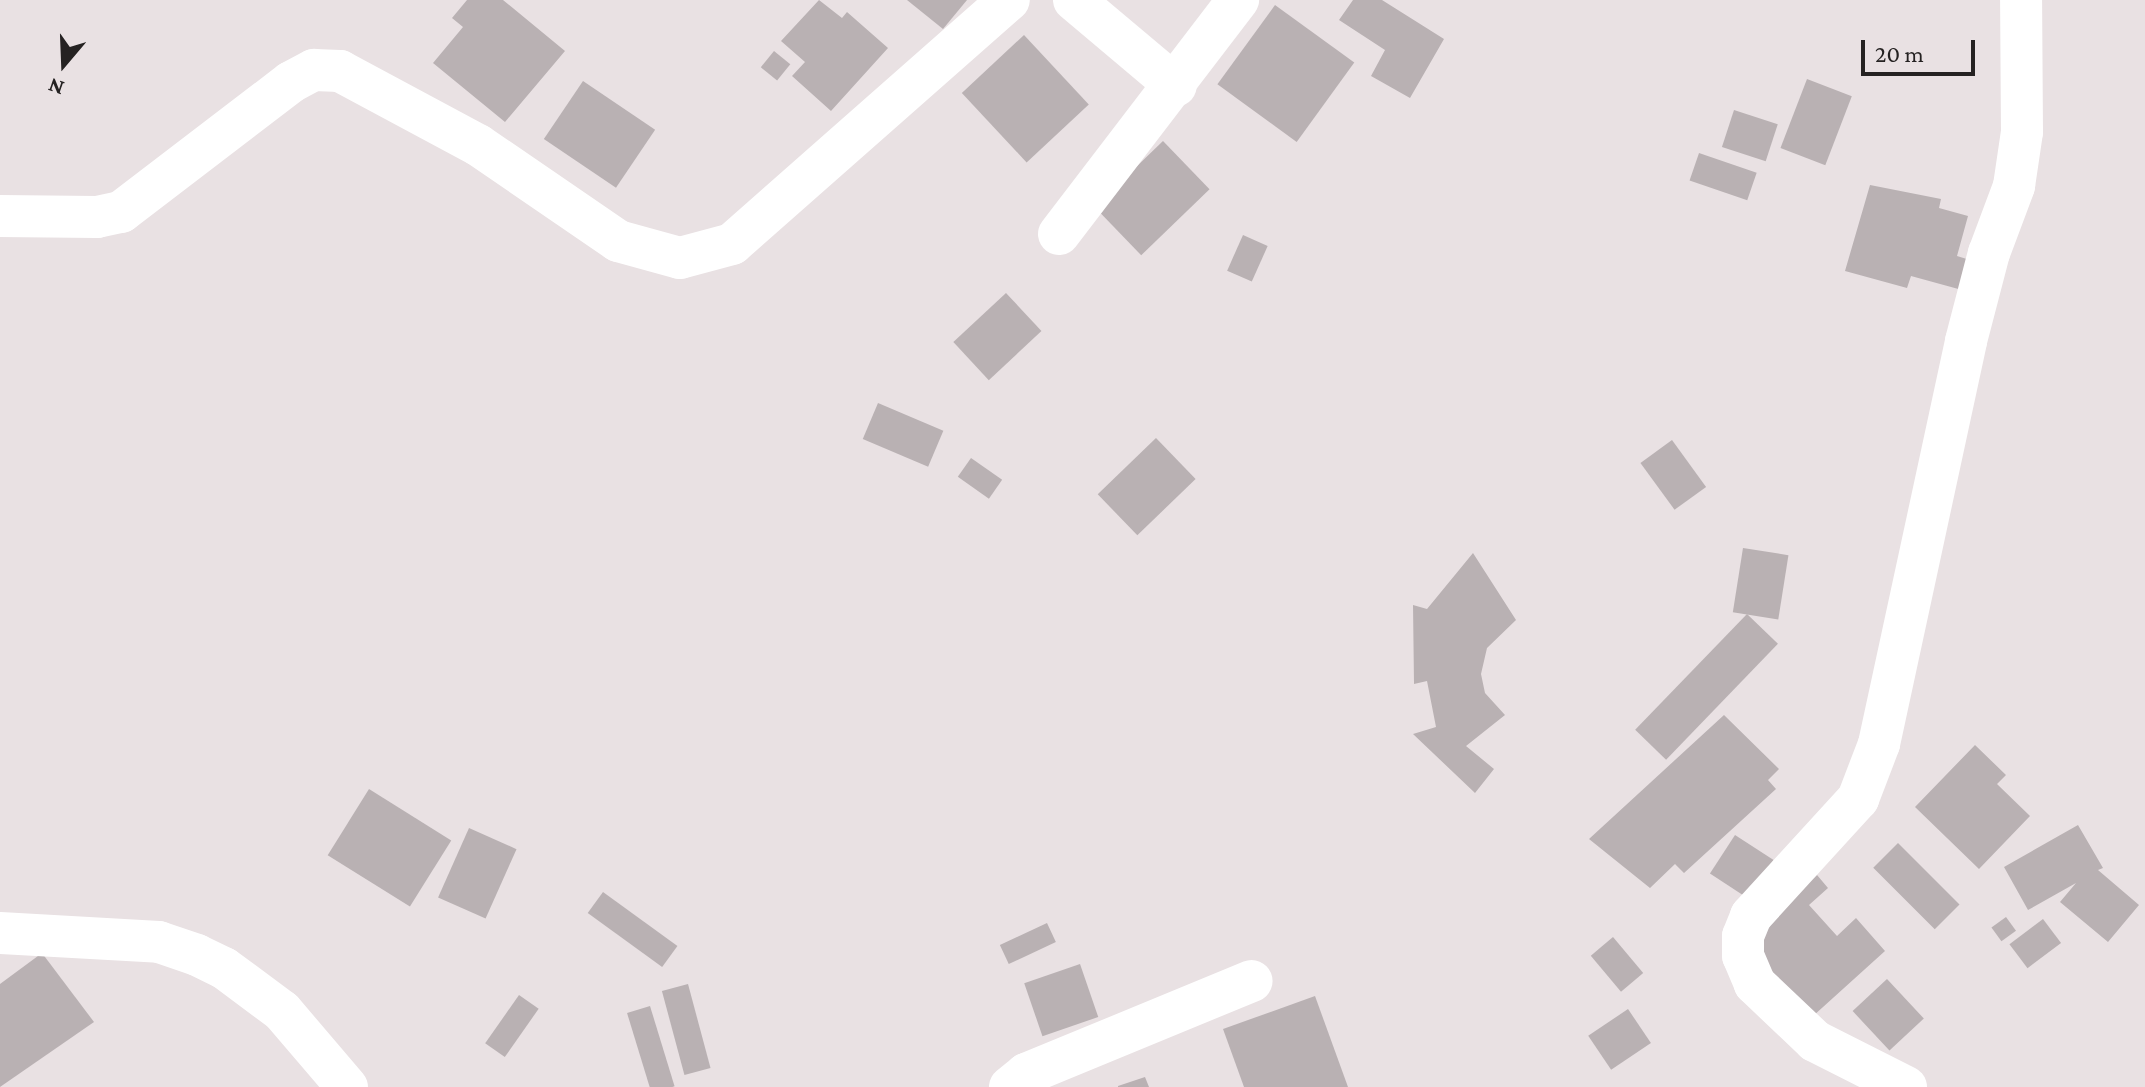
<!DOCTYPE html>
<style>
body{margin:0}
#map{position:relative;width:2145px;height:1087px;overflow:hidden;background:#e9e1e3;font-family:"Crimson Pro",serif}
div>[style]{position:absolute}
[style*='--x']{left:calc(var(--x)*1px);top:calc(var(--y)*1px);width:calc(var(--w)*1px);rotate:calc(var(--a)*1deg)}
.building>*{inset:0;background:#b9b1b3;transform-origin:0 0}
.street>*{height:42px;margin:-21px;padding:0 21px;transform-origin:21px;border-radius:21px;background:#fff}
span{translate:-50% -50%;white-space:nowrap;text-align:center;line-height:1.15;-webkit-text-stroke:6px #e9e1e3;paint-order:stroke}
.north{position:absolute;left:24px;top:24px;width:80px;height:80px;-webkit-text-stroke:6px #e9e1e3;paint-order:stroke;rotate:199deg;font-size:22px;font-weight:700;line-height:32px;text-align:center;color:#252222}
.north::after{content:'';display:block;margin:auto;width:28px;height:36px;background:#252222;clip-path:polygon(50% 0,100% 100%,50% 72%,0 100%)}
.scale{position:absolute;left:1861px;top:40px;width:114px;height:36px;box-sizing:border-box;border:4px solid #252222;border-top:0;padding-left:10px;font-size:24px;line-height:28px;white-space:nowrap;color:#252222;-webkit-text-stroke:6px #e9e1e3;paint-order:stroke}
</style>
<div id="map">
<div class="building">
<div style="clip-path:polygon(467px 0,503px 0,565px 51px,505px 122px,433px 63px,463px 27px,452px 18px)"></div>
<div style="clip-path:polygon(819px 0,842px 18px,847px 12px,888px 48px,831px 111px,792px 76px,805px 62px,781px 41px)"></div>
<div style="clip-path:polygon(907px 0,967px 0,943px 29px)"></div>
<div style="clip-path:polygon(1353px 0,1382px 0,1444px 39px,1410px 98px,1371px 76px,1385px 50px,1339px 20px)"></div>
<div style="left:1275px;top:5px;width:98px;height:98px;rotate:36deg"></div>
<div style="left:1024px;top:35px;width:95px;height:85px;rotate:47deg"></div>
<div style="left:774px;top:51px;width:21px;height:21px;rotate:39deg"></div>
<div style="left:1807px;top:79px;width:48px;height:74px;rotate:21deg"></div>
<div style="left:583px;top:81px;width:87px;height:70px;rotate:34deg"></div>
<div style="left:1734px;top:110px;width:46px;height:39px;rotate:18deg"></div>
<div style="left:1163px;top:141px;width:67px;height:95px;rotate:46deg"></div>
<div style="left:1699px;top:153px;width:61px;height:29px;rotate:19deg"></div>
<div style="clip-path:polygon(1870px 185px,1941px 199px,1939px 208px,1968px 216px,1957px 256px,1970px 260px,1962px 290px,1911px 276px,1907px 288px,1845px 271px)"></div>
<div style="left:1243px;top:235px;width:27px;height:39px;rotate:24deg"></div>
<div style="left:1006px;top:293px;width:52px;height:72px;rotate:47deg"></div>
<div style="left:878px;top:403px;width:71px;height:39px;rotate:23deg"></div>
<div style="left:1156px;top:438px;width:57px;height:81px;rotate:46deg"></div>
<div style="left:1672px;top:440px;width:58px;height:39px;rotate:54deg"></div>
<div style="left:971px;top:458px;width:38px;height:23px;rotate:35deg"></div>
<div style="left:1743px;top:548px;width:46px;height:65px;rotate:9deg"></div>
<div style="clip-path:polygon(1473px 553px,1516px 620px,1487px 648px,1481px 674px,1485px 693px,1505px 715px,1466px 746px,1494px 769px,1475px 793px,1413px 734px,1436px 727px,1427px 681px,1414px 684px,1413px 605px,1427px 609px)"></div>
<div style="left:1747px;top:614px;width:43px;height:161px;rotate:44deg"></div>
<div style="clip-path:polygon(1724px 715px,1779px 769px,1768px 780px,1776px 789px,1684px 873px,1675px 864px,1650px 888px,1589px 839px)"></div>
<div style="clip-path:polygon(1975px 745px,2006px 775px,1997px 784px,2030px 816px,1979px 869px,1915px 807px)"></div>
<div style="left:369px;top:789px;width:97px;height:78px;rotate:32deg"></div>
<div style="clip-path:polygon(2078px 825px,2103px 868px,2098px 870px,2139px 905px,2108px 942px,2060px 902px,2076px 883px,2028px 910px,2004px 867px)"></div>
<div style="left:469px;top:828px;width:52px;height:76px;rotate:24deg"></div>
<div style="left:1735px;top:835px;width:46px;height:46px;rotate:33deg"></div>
<div style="left:1898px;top:843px;width:87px;height:35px;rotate:45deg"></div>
<div style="clip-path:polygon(1817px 875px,1828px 888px,1809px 905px,1837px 936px,1856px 918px,1885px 951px,1802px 1026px,1733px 950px)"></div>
<div style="left:603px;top:892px;width:92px;height:26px;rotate:36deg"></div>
<div style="left:2006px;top:917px;width:17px;height:18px;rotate:54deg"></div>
<div style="left:2043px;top:919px;width:30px;height:42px;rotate:53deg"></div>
<div style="left:1047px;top:923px;width:21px;height:52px;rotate:65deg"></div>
<div style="left:1613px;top:937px;width:47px;height:29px;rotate:50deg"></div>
<div style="clip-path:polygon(42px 953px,94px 1022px,0 1087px,0 984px)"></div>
<div style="left:1080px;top:964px;width:56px;height:59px;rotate:71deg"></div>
<div style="left:1887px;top:979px;width:54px;height:47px;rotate:47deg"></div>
<div style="left:688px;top:984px;width:87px;height:27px;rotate:75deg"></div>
<div style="left:519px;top:995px;width:24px;height:59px;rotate:35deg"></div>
<div style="clip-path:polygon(1315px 996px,1348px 1087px,1244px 1087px,1223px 1029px)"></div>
<div style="left:650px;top:1006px;width:84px;height:24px;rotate:73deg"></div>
<div style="left:1628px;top:1009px;width:41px;height:48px;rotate:56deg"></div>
<div style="clip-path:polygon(1145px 1077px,1149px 1087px,1118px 1087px,1118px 1086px)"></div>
</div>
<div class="street">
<div style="--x:1074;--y:0;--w:133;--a:40.1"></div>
<div style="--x:0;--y:216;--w:97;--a:0.6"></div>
<div style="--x:97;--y:217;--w:25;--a:-12"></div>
<div style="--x:121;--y:212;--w:214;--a:-37.4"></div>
<div style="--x:291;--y:82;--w:26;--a:-28"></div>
<div style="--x:314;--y:70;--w:26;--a:2"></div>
<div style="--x:340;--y:71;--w:157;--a:28.2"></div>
<div style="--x:478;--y:145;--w:170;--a:34.4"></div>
<div style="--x:618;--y:241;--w:64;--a:15.3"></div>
<div style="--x:680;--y:258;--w:54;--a:-15.1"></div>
<div style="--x:732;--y:244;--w:369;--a:-41.4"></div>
<div style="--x:1059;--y:234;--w:295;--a:-52.6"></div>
<div style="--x:0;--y:933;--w:159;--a:3.2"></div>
<div style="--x:159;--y:942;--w:40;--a:18.9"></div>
<div style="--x:197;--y:955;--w:30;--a:26"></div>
<div style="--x:224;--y:968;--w:72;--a:36.6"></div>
<div style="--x:282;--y:1011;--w:100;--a:49.5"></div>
<div style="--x:1010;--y:1087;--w:21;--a:-39"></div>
<div style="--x:1026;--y:1074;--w:244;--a:-22.4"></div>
<div style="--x:1906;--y:1087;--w:102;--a:-153.2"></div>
<div style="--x:1815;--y:1041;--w:83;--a:-136.5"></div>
<div style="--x:1755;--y:984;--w:30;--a:-113"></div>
<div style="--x:1743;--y:956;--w:20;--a:-90"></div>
<div style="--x:1743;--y:936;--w:22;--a:-68"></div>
<div style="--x:1751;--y:916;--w:159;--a:-47.6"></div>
<div style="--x:1858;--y:799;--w:59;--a:-69.1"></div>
<div style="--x:1879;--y:744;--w:412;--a:-77.8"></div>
<div style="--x:1966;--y:341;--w:91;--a:-75.4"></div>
<div style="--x:1989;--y:253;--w:72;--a:-69.5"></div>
<div style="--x:2014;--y:186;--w:55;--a:-81.6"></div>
<div style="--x:2022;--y:132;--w:132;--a:-90.4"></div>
</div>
<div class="north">N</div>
<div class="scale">20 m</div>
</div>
